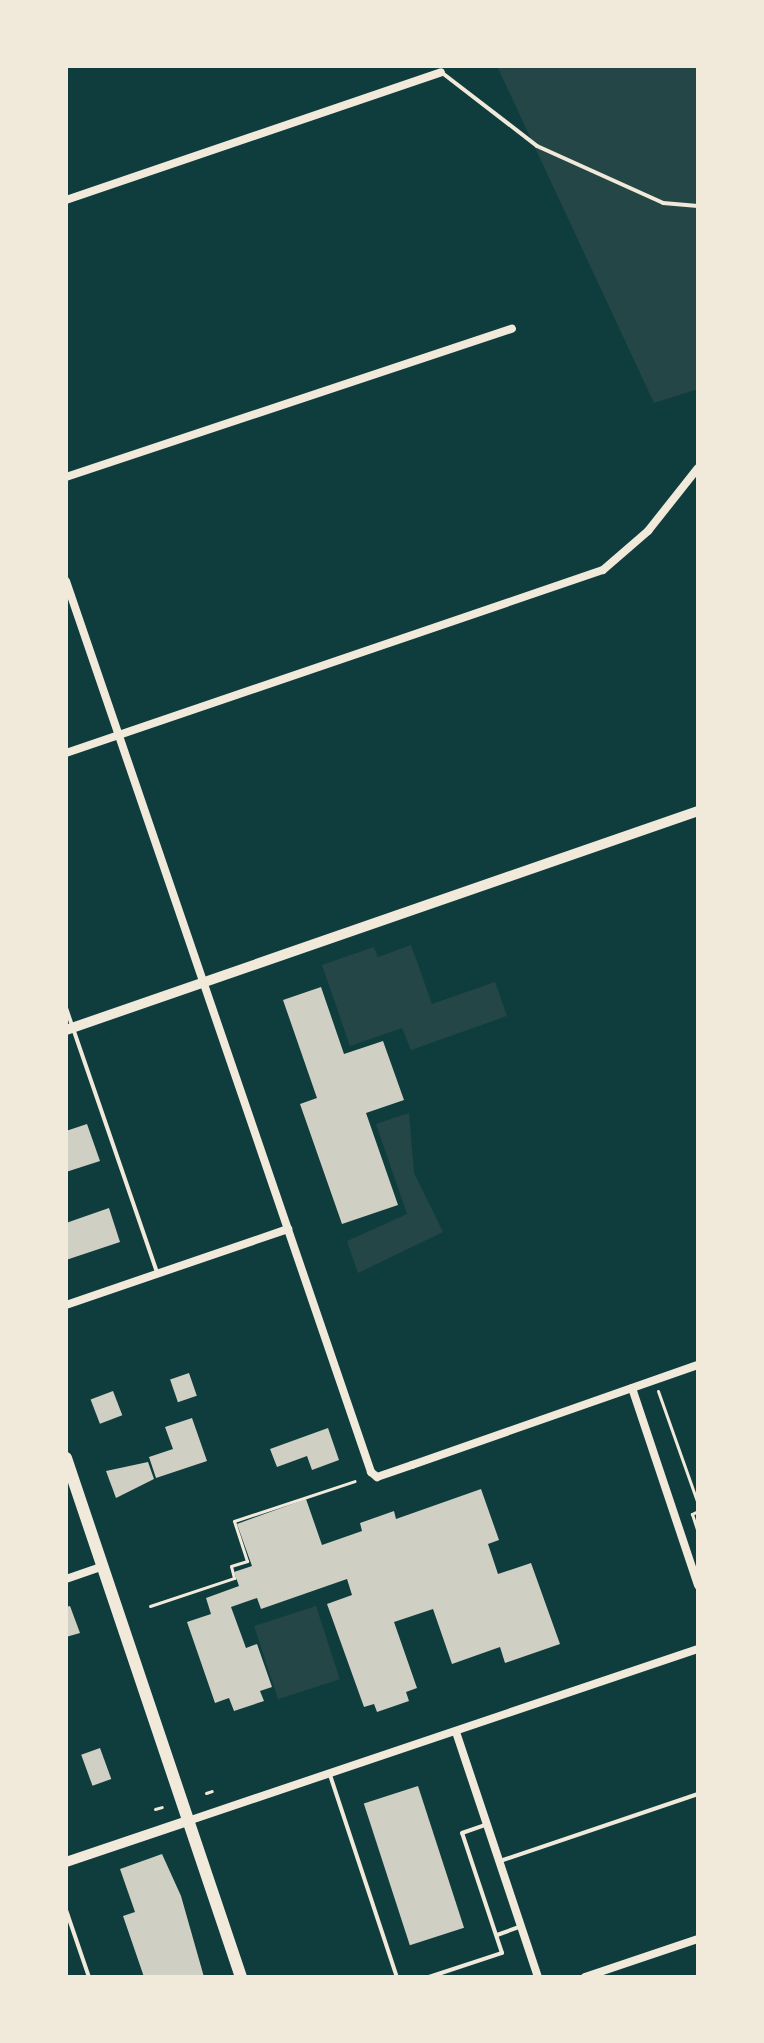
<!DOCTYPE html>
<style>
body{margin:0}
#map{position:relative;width:764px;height:2043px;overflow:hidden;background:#0f3d3e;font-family:Commissioner,sans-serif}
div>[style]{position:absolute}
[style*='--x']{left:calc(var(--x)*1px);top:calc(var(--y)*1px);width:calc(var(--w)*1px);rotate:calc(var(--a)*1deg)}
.green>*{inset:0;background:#244646;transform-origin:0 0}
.building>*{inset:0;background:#cfcfc3;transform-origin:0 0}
.path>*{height:3px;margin:-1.5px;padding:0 1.5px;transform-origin:1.5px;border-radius:1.5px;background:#f1e9da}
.service>*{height:4px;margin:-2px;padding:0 2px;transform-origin:2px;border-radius:2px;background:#f1e9da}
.minor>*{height:8px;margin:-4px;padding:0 4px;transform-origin:4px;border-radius:4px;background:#f1e9da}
.tertiary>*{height:10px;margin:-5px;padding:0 5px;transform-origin:5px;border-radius:5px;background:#f1e9da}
.primary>*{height:12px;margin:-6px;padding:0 6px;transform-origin:6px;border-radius:6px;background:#f1e9da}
span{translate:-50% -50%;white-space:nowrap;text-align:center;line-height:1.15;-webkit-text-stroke:6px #f1e9da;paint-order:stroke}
.frame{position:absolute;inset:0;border:68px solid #f1e9da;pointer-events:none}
</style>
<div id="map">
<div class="green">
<div style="clip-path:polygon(497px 66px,698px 66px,698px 389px,654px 403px)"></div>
<div style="clip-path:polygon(411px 945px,432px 1004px,495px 982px,507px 1016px,411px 1050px,402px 1028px,350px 1046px,322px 965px,374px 947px,378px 957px)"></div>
<div style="clip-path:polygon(409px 1113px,414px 1173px,443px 1232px,358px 1273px,347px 1241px,407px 1214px,376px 1124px)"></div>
<div style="left:316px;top:1606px;width:77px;height:65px;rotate:72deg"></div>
</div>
<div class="building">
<div style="clip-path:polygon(321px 987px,344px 1054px,383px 1041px,404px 1100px,366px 1113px,398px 1205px,342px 1224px,300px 1104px,317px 1098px,283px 1000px)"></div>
<div style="clip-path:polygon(87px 1124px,100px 1161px,66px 1172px,66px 1131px)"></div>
<div style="clip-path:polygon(109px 1208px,120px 1242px,66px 1260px,66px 1223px)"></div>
<div style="left:189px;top:1373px;width:24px;height:20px;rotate:71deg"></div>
<div style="left:113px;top:1391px;width:26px;height:24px;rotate:69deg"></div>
<div style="clip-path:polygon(192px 1418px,207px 1461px,156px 1478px,149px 1457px,173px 1449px,165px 1427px)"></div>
<div style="clip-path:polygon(328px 1428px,339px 1460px,312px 1470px,307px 1456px,277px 1467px,270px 1449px)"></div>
<div style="clip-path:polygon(148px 1462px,154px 1479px,116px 1498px,106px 1471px)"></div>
<div style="clip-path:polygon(481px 1489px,499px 1540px,488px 1544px,498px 1574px,531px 1563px,560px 1644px,505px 1663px,500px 1647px,452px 1664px,433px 1609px,394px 1622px,417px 1688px,406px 1692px,409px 1701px,377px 1712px,374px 1704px,364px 1707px,327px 1604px,352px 1595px,347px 1579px,261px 1609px,257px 1598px,231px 1607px,246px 1648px,257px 1644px,272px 1687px,260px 1691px,264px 1701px,234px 1711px,229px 1698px,215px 1703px,187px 1622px,211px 1614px,206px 1598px,239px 1586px,234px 1572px,252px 1566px,237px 1524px,306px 1499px,322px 1545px,362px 1531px,360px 1523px,394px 1511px,396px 1519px)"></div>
<div style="clip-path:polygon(70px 1606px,80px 1633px,66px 1637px,66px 1607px)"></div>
<div style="left:100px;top:1748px;width:33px;height:20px;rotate:70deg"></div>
<div style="left:418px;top:1786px;width:149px;height:57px;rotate:72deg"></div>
<div style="clip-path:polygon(162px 1854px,181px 1896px,204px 1977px,144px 1977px,123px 1916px,135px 1912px,120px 1869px)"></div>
</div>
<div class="path">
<div style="--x:658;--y:1391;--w:120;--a:70.5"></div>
<div style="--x:698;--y:1511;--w:7;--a:153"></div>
<div style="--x:692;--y:1514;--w:20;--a:72"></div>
<div style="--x:150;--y:1606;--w:89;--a:-18.4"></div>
<div style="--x:234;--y:1578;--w:12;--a:-104"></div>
<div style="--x:231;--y:1566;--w:17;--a:-17"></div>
<div style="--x:247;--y:1561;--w:42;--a:-108"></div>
<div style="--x:234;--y:1521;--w:127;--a:-18.3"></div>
<div style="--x:206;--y:1793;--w:6;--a:-18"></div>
<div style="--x:155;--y:1809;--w:7;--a:-16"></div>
</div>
<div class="service">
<div style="--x:441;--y:72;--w:121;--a:37.6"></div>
<div style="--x:537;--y:146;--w:138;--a:24.3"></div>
<div style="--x:663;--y:203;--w:35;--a:5"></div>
<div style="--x:66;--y:1008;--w:280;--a:71"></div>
<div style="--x:330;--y:1775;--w:213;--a:71.7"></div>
<div style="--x:500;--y:1861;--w:209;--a:-18.7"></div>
<div style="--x:66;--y:1910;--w:71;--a:71.1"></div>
<div style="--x:497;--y:1935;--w:23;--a:-20"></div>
<div style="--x:429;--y:1977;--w:77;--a:-18.2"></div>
<div style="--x:502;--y:1953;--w:126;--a:-108.4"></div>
<div style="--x:462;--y:1833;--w:24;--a:-19"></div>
</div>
<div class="minor">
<div style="--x:66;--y:200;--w:396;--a:-18.8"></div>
<div style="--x:66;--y:477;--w:470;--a:-18.4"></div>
<div style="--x:66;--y:581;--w:942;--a:71.1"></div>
<div style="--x:371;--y:1472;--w:8;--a:40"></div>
<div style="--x:377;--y:1477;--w:37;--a:-19"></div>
<div style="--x:412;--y:1465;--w:303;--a:-19.3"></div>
<div style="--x:66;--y:753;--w:567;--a:-18.82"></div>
<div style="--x:603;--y:570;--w:60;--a:-40.9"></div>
<div style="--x:648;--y:531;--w:80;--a:-51.6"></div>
<div style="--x:66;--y:1305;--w:235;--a:-18.9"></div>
<div style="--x:632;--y:1388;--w:208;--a:71.5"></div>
<div style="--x:66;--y:1579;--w:39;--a:-19"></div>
<div style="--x:456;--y:1732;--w:258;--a:71.5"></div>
<div style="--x:188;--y:1821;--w:538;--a:-18.64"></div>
<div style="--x:585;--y:1977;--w:119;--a:-18.6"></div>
</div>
<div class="tertiary">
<div style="--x:66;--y:1030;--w:669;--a:-19.11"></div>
<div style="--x:66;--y:1862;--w:129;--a:-18.6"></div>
</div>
<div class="primary">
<div style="--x:66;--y:1458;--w:548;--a:71.37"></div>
</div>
<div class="frame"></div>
</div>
